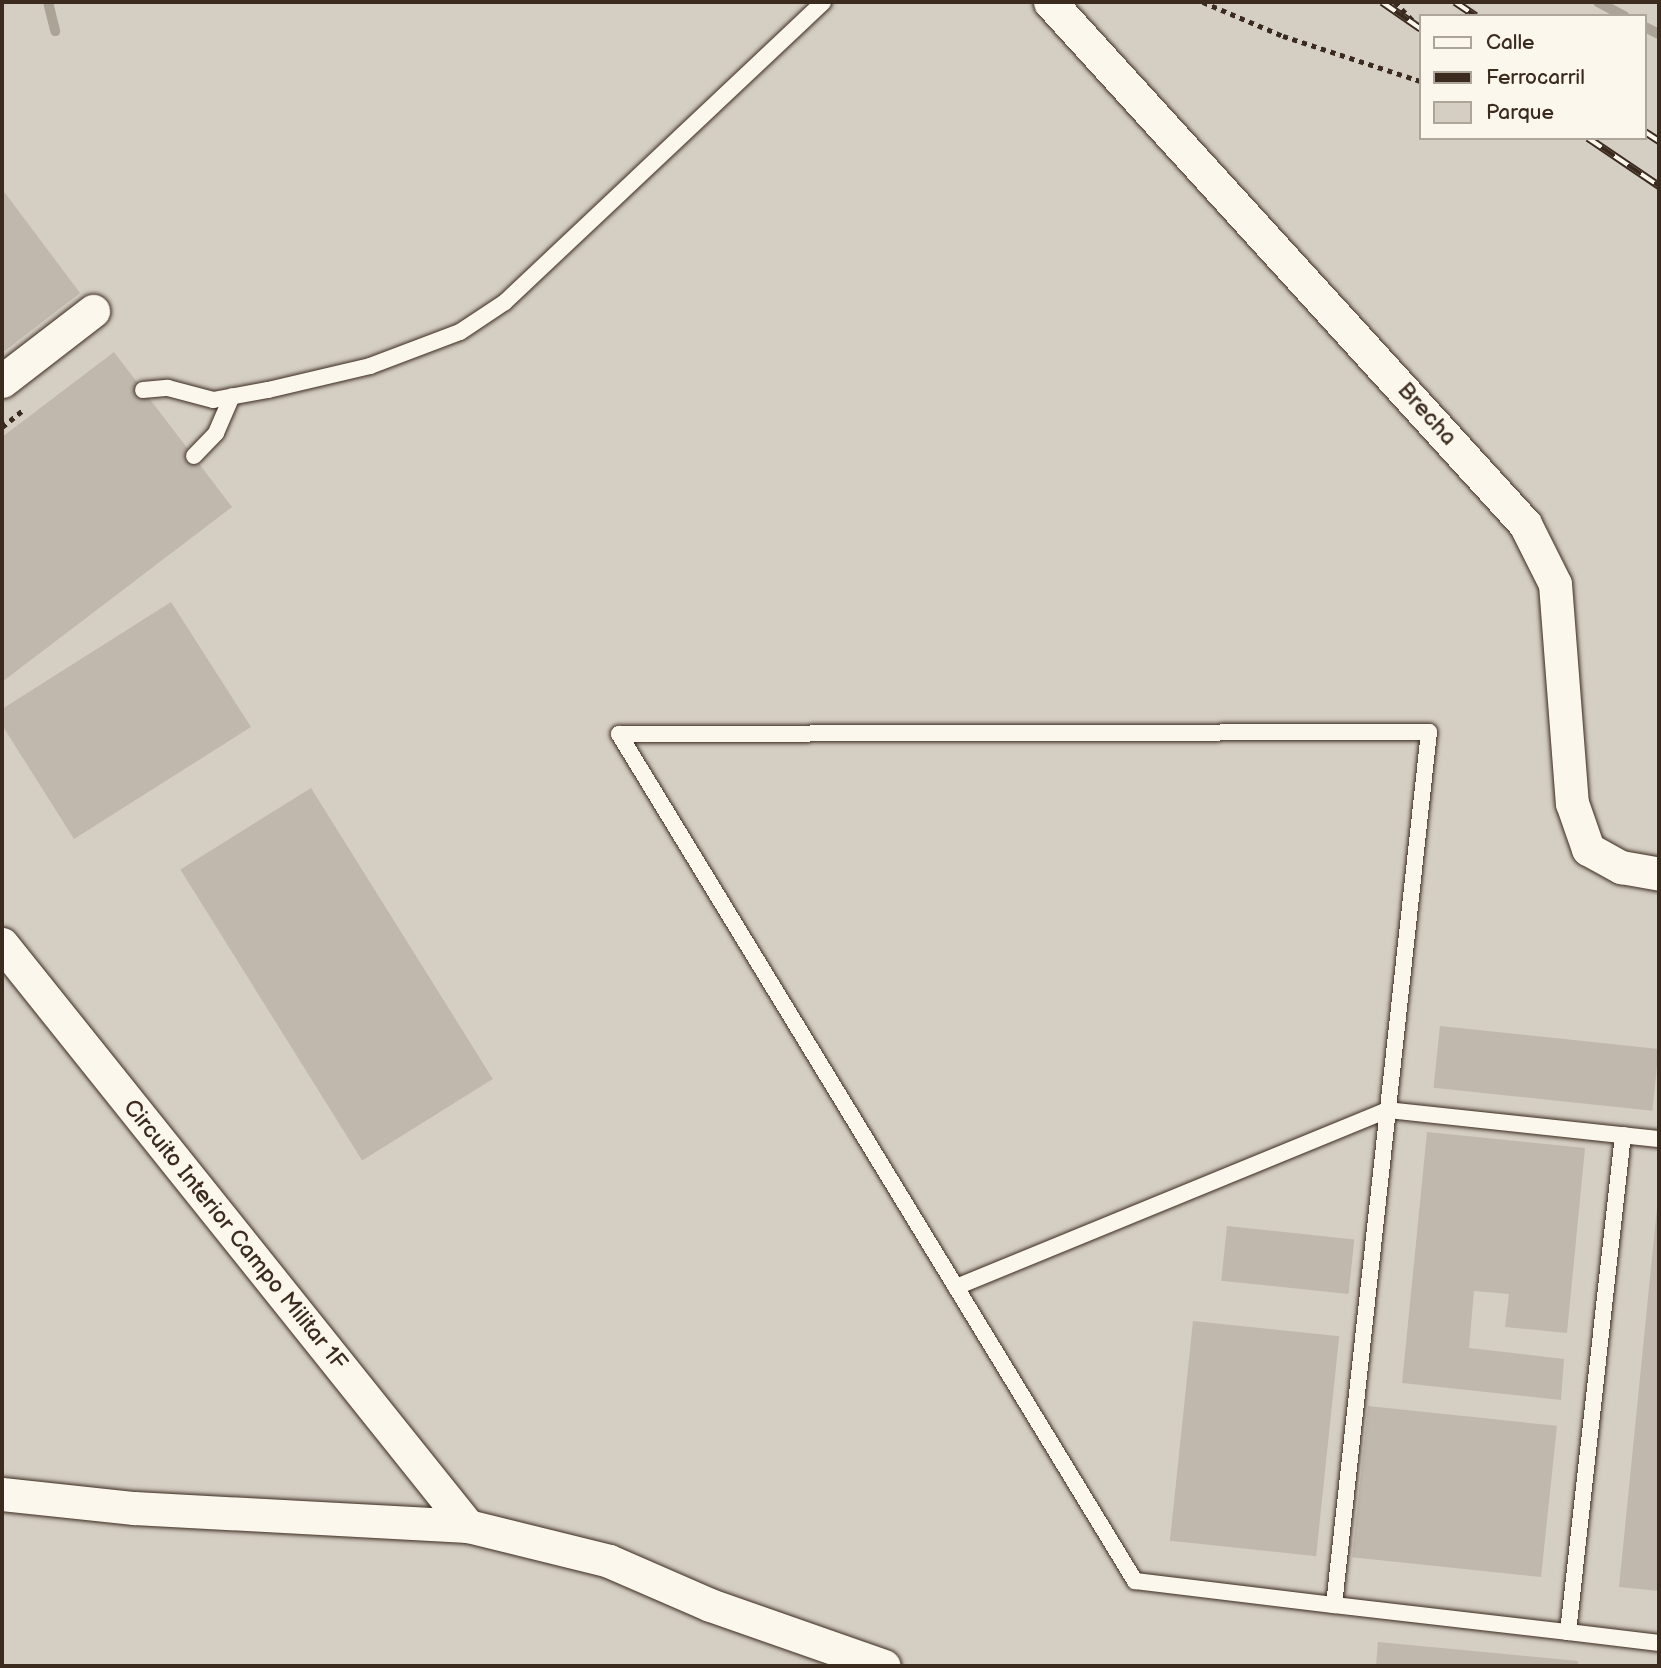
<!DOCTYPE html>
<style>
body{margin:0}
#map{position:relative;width:1661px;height:1668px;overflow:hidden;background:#f0ebe0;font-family:"Balsamiq Sans",sans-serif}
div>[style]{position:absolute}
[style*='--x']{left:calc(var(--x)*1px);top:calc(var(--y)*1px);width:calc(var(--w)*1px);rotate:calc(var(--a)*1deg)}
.green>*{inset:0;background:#d5cec3}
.stream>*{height:10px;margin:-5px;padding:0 5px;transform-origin:5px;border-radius:5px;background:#aca397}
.building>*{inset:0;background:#c0b8ad;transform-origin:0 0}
.path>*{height:4.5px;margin-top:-2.25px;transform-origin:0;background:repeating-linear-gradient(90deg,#3b2a1e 0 5px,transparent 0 10px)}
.roads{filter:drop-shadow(0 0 2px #3b2a1e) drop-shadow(0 0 2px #3b2a1e)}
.lane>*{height:16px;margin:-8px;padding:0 8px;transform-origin:8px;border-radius:8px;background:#fbf7ec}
.street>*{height:33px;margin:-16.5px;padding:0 16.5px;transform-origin:16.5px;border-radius:16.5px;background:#fbf7ec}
.rail>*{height:8px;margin-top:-4px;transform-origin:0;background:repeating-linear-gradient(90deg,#fbf7ec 0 16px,#3b2a1e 0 32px);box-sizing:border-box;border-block:2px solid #3b2a1e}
span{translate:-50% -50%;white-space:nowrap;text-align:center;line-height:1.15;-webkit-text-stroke:5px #fbf7ec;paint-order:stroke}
.street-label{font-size:23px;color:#3b2a1e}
.frame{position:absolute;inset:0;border:4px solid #3b2a1e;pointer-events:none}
.legend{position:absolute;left:1419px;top:14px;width:228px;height:126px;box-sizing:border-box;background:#fbf7ec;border:2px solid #aea59a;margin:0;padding:9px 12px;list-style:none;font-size:21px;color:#3b2a1e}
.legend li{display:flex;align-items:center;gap:14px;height:35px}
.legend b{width:35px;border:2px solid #aea59a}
</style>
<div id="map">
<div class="green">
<div style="clip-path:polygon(evenodd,2px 2px,1659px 2px,1659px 1666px,2px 1666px,2px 2px,1421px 16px,1645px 16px,1645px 138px,1421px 138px,1421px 16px)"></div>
</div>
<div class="stream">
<div style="--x:48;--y:2;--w:30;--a:76"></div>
<div style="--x:1598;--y:2;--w:30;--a:28"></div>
<div style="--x:1645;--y:27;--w:16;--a:27"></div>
</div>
<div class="building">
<div style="clip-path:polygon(2px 189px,80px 293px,2px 353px)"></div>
<div style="clip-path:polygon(114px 352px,232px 507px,2px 682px,2px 437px)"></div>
<div style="clip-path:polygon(171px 602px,251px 727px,74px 839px,2px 725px,2px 709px)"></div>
<div style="left:311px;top:788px;width:343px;height:154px;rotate:58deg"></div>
<div style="left:1440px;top:1026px;width:220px;height:62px;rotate:6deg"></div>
<div style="clip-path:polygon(1427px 1132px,1585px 1148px,1567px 1333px,1505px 1327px,1509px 1294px,1474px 1291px,1469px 1348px,1564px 1359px,1561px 1400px,1402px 1383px)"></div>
<div style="clip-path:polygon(1657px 1208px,1659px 1208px,1659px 1591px,1619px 1587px)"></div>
<div style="left:1227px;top:1226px;width:128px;height:55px;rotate:6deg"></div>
<div style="left:1193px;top:1321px;width:147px;height:221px;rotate:6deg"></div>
<div style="left:1368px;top:1406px;width:190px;height:152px;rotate:6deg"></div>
<div style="clip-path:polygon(1378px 1642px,1578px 1661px,1578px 1666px,1376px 1666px)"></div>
</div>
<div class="path">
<div style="--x:1203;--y:2;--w:87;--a:23"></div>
<div style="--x:1283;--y:36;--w:145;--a:18.1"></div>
<div style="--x:1395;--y:2;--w:37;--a:46"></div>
<div style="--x:2;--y:427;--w:27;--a:-39"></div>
</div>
<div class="roads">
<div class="lane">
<div style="--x:143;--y:390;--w:25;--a:-5"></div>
<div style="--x:168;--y:388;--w:47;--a:14.9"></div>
<div style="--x:213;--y:400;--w:56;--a:-10.3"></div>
<div style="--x:268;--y:390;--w:105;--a:-13.2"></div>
<div style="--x:370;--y:366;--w:96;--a:-20.7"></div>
<div style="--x:460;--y:332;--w:54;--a:-33.7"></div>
<div style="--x:505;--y:302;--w:437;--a:-43.3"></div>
<div style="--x:194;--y:456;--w:32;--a:-46"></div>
<div style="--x:216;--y:433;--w:40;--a:-66.6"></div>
<div style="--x:956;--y:1287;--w:466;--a:-22.3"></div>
<div style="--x:1387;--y:1110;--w:274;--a:6.1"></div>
<div style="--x:1334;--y:1605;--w:878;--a:-83.79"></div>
<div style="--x:1429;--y:732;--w:810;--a:179.86"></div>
<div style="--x:619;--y:734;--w:992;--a:58.65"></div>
<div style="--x:1135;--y:1581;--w:200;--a:6.9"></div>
<div style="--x:1334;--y:1605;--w:236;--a:6.6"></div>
<div style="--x:1568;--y:1632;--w:92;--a:6.9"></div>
<div style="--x:1568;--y:1632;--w:500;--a:-83.69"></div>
</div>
<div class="street">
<div style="--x:1050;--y:2;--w:706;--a:47.7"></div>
<div style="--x:1525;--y:524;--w:67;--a:63.4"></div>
<div style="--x:1555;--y:584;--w:220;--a:85.6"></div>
<div style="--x:1572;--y:803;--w:49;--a:70.8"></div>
<div style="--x:1588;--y:849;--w:38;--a:29"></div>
<div style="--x:1621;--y:867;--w:39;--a:10"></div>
<div style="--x:2;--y:381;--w:115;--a:-37.6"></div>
<div style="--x:2;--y:944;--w:746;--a:51.32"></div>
<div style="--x:2;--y:1494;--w:133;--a:6.1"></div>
<div style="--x:134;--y:1508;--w:334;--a:3.1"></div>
<div style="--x:468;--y:1526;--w:145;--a:13.9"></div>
<div style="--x:609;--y:1561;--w:110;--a:23.5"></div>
<div style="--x:710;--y:1605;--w:184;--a:19.3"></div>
</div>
</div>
<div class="rail">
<div style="--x:1382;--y:2;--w:47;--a:34.7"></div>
<div style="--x:1455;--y:2;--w:25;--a:34"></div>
<div style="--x:1645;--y:132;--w:17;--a:33"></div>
<div style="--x:1588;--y:138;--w:86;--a:34.1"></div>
</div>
<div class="street-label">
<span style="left:1427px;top:414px;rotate:48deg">Brecha</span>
<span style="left:235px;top:1235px;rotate:51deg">Circuito Interior Campo Militar 1F</span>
</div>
<div class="frame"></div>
<ul class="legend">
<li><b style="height:9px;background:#fbf7ec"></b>Calle</li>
<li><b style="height:9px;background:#3b2a1e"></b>Ferrocarril</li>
<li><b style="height:19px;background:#d5cec3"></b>Parque</li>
</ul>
</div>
